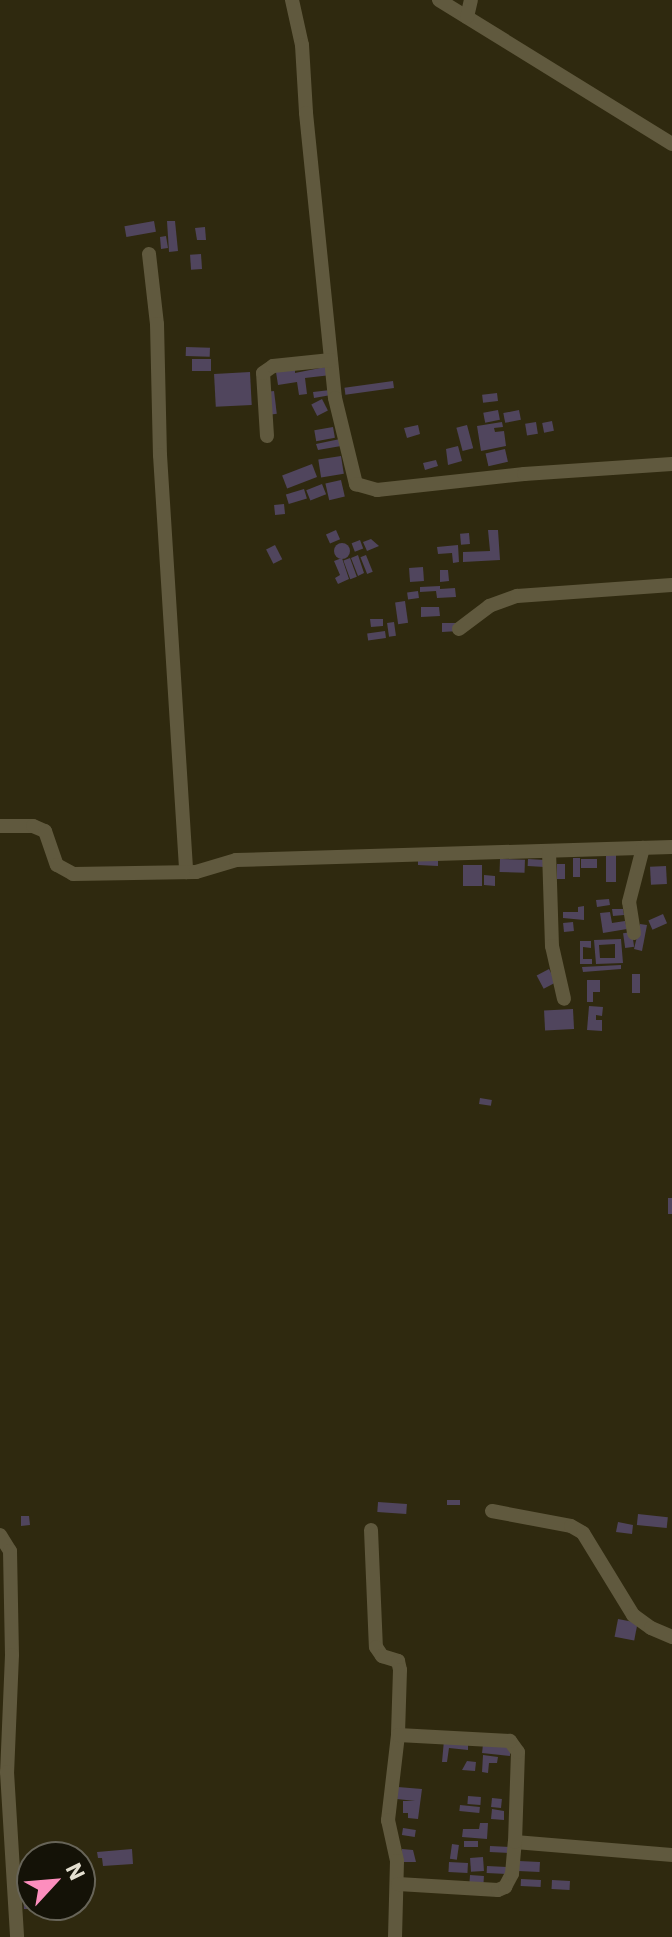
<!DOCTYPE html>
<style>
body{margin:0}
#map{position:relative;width:672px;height:1937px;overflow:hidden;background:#2f290f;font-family:"IBM Plex Sans",sans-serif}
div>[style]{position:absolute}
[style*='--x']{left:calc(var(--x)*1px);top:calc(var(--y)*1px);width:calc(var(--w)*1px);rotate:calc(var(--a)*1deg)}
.building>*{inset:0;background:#50455d;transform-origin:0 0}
.round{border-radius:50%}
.minor>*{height:14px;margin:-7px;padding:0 7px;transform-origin:7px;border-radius:7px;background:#60593e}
span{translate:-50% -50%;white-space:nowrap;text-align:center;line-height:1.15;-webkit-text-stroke:7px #141207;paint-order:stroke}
.north{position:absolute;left:16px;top:1841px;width:80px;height:80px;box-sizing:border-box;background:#141207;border:2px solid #676458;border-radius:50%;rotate:64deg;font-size:22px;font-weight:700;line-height:32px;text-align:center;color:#e4e0d1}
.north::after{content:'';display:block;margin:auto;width:28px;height:36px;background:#fd8ebe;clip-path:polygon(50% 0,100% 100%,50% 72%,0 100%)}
</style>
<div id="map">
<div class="building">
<div style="left:154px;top:221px;width:11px;height:30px;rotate:80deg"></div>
<div style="clip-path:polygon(167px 221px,175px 221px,178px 251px,169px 252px)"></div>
<div style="clip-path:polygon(205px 227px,206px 240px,197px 240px,195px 228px)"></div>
<div style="clip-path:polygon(166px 236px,168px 248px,161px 249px,160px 237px)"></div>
<div style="left:201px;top:254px;width:15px;height:11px;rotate:86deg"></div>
<div style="left:186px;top:347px;width:24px;height:9px;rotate:2deg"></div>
<div style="left:192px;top:359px;width:19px;height:12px"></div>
<div style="clip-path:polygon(330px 366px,331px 375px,305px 378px,307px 394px,299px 395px,297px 382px,278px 385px,276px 372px,295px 369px,295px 373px)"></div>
<div style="left:250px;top:372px;width:33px;height:36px;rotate:87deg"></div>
<div style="left:393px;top:381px;width:7px;height:49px;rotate:82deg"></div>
<div style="clip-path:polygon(330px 390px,331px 395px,314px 398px,313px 392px)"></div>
<div style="left:274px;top:391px;width:23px;height:9px;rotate:83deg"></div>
<div style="left:497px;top:393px;width:8px;height:15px;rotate:83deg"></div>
<div style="left:322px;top:399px;width:13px;height:12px;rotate:63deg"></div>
<div style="left:498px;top:410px;width:10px;height:15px;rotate:79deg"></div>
<div style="left:519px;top:410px;width:10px;height:16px;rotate:79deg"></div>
<div style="left:552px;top:421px;width:10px;height:10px;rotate:79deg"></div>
<div style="clip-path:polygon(502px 422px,503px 427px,494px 428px,495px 432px,504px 431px,506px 446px,481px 451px,477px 426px)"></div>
<div style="left:536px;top:422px;width:12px;height:11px;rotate:81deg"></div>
<div style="clip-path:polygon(418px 425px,420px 434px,407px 438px,404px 428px)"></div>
<div style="left:467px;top:425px;width:24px;height:11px;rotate:75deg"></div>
<div style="left:333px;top:427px;width:11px;height:19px;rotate:80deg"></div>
<div style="clip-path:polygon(340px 439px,341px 446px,318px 450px,316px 444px)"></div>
<div style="clip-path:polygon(458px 446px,462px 461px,448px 465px,446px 449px)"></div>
<div style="left:505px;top:449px;width:13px;height:20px;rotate:77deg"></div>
<div style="left:341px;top:456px;width:18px;height:23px;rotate:81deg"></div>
<div style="clip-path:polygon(436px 460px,438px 466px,425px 470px,423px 463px)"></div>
<div style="left:312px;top:464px;width:14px;height:32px;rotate:69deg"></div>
<div style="left:341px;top:480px;width:17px;height:16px;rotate:77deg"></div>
<div style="left:322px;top:484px;width:11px;height:17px;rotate:68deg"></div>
<div style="left:304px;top:489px;width:10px;height:19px;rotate:73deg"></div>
<div style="left:284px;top:504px;width:10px;height:10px;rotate:84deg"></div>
<div style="left:336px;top:530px;width:10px;height:11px;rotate:66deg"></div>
<div style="clip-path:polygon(488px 530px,498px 530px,500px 560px,463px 562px,463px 552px,490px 551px)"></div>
<div style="left:469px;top:533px;width:11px;height:9px;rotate:85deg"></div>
<div style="clip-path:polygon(371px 539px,379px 546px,367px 551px,363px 542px)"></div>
<div style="left:360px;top:540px;width:9px;height:9px;rotate:69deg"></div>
<div class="round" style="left:334px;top:543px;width:16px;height:16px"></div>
<div style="left:275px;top:545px;width:16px;height:10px;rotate:63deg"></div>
<div style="clip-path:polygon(458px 545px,459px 562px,453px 563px,452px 553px,438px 554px,437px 547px)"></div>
<div style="clip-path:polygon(358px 555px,364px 573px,358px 576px,351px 558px)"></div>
<div style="left:366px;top:555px;width:18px;height:6px;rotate:68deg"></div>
<div style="clip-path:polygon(342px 558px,349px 579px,338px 584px,335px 578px,340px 575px,334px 561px)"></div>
<div style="left:350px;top:558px;width:20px;height:7px;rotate:70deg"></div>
<div style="left:423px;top:567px;width:14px;height:14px;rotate:86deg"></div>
<div style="clip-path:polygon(440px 570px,448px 570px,449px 581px,440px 582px)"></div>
<div style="clip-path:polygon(440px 586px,440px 589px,455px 588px,456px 597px,437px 598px,436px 591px,420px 592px,420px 587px)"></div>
<div style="left:418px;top:591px;width:7px;height:11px;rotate:82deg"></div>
<div style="left:405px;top:601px;width:22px;height:10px;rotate:82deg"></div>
<div style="clip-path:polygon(421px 607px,439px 607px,440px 616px,421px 617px)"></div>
<div style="clip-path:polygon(370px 619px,383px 619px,383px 626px,371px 627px)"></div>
<div style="left:394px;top:622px;width:14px;height:7px;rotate:82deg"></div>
<div style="clip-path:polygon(442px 623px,458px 623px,459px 631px,442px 632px)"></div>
<div style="left:385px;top:631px;width:7px;height:18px;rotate:82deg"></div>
<div style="left:606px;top:854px;width:10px;height:28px"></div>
<div style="left:573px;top:858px;width:7px;height:19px"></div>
<div style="left:500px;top:859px;width:25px;height:13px;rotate:2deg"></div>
<div style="left:528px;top:859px;width:17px;height:7px;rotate:3deg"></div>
<div style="left:581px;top:859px;width:16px;height:9px"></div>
<div style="clip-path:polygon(418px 860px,438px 860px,438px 866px,418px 865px)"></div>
<div style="left:557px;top:864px;width:8px;height:15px"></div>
<div style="left:463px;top:865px;width:19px;height:21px"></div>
<div style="left:666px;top:866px;width:18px;height:16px;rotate:87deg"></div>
<div style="clip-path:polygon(484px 875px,495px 876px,495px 886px,484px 885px)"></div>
<div style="clip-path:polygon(609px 899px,610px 905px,597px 907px,596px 900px)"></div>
<div style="clip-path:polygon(584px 906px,584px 920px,563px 918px,563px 912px,578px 912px,578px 907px)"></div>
<div style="clip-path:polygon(612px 909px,623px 909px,624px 915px,613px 916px)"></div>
<div style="clip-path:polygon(610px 912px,612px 923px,625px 921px,627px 929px,603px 933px,600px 913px)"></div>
<div style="left:663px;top:914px;width:10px;height:16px;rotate:66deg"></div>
<div style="left:573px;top:922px;width:9px;height:10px;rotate:84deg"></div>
<div style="clip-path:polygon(640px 924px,647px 925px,642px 951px,634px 949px)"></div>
<div style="left:632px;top:932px;width:15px;height:9px;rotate:82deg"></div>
<div style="clip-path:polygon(evenodd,621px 939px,623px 963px,596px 964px,594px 940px,621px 939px,615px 944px,615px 958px,600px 958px,599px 945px,615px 944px)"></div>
<div style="clip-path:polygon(580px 941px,591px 941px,591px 948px,583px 947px,583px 959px,592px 959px,592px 964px,580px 964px)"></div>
<div style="clip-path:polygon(621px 965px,621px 969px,583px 972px,582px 967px)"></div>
<div style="left:549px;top:969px;width:15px;height:14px;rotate:62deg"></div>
<div style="left:632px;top:974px;width:8px;height:19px"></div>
<div style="clip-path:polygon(587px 980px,600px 980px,600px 992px,593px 992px,593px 1002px,587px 1002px)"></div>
<div style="clip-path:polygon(589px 1006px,603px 1007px,602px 1016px,596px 1015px,596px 1020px,602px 1020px,602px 1031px,587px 1030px)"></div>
<div style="left:573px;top:1009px;width:20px;height:29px;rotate:87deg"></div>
<div style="left:480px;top:1098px;width:12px;height:6px;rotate:9deg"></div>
<div style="left:668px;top:1198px;width:4px;height:16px"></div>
<div style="left:447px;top:1500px;width:13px;height:5px"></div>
<div style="left:378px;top:1502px;width:29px;height:10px;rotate:4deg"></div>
<div style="left:638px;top:1514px;width:30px;height:11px;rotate:6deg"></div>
<div style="clip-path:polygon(21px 1516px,29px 1516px,30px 1525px,21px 1526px)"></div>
<div style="clip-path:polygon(618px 1522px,633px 1525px,632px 1534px,616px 1532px)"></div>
<div style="left:618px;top:1619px;width:20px;height:18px;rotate:11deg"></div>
<div style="clip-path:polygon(444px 1740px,468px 1743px,468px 1750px,449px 1748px,447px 1762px,442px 1762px)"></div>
<div style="left:483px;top:1744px;width:28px;height:9px;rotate:6deg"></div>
<div style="clip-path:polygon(483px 1755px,498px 1757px,497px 1763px,489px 1763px,488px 1773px,482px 1772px)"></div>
<div style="clip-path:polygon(467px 1761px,476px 1762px,475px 1771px,462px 1770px)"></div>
<div style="clip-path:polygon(398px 1787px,422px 1789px,418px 1819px,408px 1818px,408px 1813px,403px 1813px,403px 1801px,415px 1801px,397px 1799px)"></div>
<div style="left:468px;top:1796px;width:13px;height:8px;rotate:4deg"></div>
<div style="left:492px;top:1798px;width:10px;height:9px;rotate:6deg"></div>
<div style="left:460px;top:1805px;width:20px;height:6px;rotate:6deg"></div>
<div style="clip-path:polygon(492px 1809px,504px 1811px,504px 1820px,491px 1819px)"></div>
<div style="clip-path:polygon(480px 1823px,488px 1823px,487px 1839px,462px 1837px,463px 1829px,479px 1829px)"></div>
<div style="left:403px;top:1828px;width:13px;height:7px;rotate:9deg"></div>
<div style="left:464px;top:1841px;width:14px;height:6px"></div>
<div style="left:452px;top:1844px;width:7px;height:15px;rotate:8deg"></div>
<div style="left:490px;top:1846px;width:20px;height:6px;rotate:3deg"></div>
<div style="clip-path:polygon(132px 1849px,133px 1864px,103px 1866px,102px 1858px,98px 1858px,97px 1852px)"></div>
<div style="clip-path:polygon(402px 1849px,413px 1850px,416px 1862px,402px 1862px)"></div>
<div style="left:483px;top:1857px;width:14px;height:13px;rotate:86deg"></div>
<div style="left:519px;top:1861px;width:21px;height:10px;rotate:3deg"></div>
<div style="left:449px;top:1862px;width:19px;height:10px;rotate:3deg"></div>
<div style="left:487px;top:1866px;width:20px;height:7px;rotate:3deg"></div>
<div style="left:470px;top:1875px;width:14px;height:10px;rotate:4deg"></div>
<div style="left:521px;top:1879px;width:20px;height:7px;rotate:3deg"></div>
<div style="left:552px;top:1880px;width:18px;height:9px;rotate:3deg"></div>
<div style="clip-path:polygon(23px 1890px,32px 1890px,29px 1909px,24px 1909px)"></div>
</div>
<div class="minor">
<div style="--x:292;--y:0;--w:46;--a:77.5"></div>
<div style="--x:302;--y:45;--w:68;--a:86.6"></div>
<div style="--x:306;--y:113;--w:286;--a:84.2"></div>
<div style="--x:335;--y:398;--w:89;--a:76.3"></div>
<div style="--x:356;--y:484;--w:22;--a:16"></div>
<div style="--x:377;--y:490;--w:148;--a:-6.2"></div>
<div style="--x:524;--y:474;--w:148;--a:-3.9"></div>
<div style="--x:439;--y:0;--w:274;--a:31.7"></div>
<div style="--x:467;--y:17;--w:17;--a:-77"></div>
<div style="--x:149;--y:254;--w:70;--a:83.5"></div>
<div style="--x:157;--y:324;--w:131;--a:88.7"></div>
<div style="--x:160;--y:455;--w:418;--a:86.4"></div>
<div style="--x:267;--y:436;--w:63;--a:-93.6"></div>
<div style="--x:263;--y:373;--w:12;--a:-35"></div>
<div style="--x:273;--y:366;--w:58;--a:-5.9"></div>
<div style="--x:459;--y:629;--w:38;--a:-37"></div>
<div style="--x:489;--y:606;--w:30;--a:-20"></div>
<div style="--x:517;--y:596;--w:155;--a:-4.1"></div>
<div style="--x:0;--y:826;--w:33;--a:0"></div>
<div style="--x:33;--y:826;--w:13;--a:23"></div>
<div style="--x:45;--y:831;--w:36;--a:71"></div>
<div style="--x:57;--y:865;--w:18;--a:29"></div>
<div style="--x:73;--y:874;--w:123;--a:-0.9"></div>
<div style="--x:196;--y:872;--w:42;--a:-16.7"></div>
<div style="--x:236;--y:860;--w:436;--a:-1.7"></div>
<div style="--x:549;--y:851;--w:95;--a:88.2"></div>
<div style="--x:552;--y:946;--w:54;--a:77.2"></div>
<div style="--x:634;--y:933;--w:31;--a:-99"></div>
<div style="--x:629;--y:902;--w:56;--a:-75.5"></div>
<div style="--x:492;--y:1511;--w:80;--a:10.8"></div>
<div style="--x:571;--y:1526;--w:14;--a:30"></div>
<div style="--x:583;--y:1533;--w:96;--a:58.6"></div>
<div style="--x:633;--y:1615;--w:22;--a:36"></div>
<div style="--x:651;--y:1628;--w:23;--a:23"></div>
<div style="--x:371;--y:1530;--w:117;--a:87.6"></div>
<div style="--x:376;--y:1647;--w:11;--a:56"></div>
<div style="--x:382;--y:1656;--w:17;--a:17"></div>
<div style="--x:398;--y:1661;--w:9;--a:77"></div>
<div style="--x:400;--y:1670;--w:65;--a:91.8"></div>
<div style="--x:398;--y:1735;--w:86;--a:96.7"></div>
<div style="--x:388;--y:1820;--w:42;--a:77.6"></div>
<div style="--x:397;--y:1861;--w:76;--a:91.5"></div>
<div style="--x:0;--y:1535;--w:19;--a:58"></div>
<div style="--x:10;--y:1551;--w:104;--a:88.9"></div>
<div style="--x:12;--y:1655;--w:117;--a:92.4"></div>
<div style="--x:7;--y:1772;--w:165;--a:86.5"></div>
<div style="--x:515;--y:1842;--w:158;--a:4.7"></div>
<div style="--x:398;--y:1884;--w:100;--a:3.4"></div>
<div style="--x:498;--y:1890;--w:8;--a:-23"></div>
<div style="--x:505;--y:1887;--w:15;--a:-62"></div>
<div style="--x:512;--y:1874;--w:32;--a:-85"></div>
<div style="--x:515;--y:1842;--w:90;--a:-88.1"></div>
<div style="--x:518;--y:1752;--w:14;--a:-126"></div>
<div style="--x:510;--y:1741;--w:112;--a:-176.9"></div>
</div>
<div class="north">N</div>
</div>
